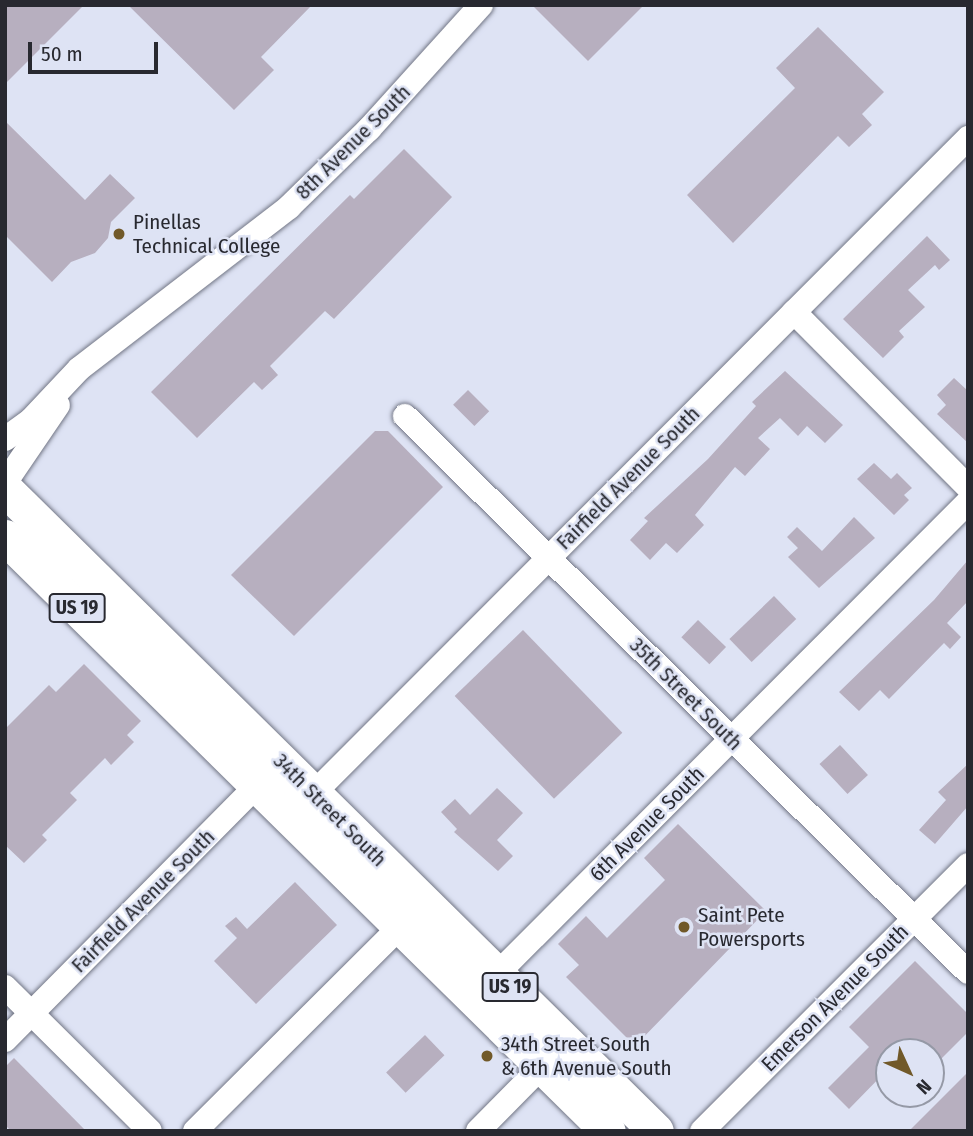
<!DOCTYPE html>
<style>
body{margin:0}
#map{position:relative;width:973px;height:1136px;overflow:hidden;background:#dee3f4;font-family:"Fira Sans Condensed",sans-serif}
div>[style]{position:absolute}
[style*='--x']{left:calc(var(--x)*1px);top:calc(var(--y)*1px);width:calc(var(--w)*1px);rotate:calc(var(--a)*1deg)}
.building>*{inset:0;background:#b7afbf;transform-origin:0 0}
.roads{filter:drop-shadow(0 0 2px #727685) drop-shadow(0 0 2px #727685)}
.minor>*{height:24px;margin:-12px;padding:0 12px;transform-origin:12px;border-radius:12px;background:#fff}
.highway>*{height:35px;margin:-17.5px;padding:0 17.5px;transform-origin:17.5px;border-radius:17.5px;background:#fff}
.dots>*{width:19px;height:19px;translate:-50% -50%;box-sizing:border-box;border:4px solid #dee3f4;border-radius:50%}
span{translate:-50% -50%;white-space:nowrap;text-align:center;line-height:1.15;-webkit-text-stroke:5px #dee3f4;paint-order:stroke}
.shield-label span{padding:2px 5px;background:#dee3f4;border:2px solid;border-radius:5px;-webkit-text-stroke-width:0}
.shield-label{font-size:19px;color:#282930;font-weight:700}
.street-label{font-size:21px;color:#282930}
.poi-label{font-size:21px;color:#282930}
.left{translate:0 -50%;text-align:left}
.frame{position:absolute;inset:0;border:7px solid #282930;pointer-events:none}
.north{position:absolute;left:875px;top:1038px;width:70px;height:70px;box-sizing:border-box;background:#dee3f4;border:2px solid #9599a6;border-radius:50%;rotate:135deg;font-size:19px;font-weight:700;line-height:28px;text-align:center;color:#282930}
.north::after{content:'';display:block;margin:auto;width:24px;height:32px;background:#715929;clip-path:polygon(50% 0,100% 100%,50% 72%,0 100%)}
.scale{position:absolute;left:28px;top:42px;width:130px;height:32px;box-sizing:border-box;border:4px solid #282930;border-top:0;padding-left:9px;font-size:21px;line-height:24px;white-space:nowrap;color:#282930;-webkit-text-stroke:5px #dee3f4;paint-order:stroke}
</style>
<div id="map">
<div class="building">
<div style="clip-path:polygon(5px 5px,84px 5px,5px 84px)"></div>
<div style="clip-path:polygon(128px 5px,312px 5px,261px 57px,274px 70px,234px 110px)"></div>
<div style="clip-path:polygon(532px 5px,644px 5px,588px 61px)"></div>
<div style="clip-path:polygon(818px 27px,884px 92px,862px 114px,872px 125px,849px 147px,838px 136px,733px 243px,687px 195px,795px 88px,776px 68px)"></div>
<div style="clip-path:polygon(5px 121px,85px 200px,110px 174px,135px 198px,111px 222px,108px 238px,95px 253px,71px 262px,52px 282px,5px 235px)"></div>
<div style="clip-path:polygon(404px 149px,452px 197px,334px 319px,325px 311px,270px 366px,278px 375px,262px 390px,254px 382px,197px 438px,151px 392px,350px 195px,354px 199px)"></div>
<div style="clip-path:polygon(927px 236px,950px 260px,939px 270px,935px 265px,908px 290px,925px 307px,899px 331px,904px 337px,883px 358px,843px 319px)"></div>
<div style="clip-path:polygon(785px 371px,843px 425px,825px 443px,807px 426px,798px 436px,780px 418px,758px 438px,770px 449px,745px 476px,735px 467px,695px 515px,704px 525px,677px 553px,666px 543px,650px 560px,630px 540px,648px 521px,644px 518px,708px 459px,756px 406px,752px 402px)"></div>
<div style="clip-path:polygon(954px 378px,968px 391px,968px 443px,937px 414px,946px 405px,937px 395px)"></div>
<div style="left:468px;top:390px;width:30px;height:21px;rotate:45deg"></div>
<div style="clip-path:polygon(375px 431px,388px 431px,443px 487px,294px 636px,231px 575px)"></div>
<div style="clip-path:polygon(874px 463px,891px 479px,897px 473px,912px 488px,904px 495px,909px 500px,894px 515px,857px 479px)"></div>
<div style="clip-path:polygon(854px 517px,875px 538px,819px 588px,788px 557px,798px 548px,787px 537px,797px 527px,822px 551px)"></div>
<div style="clip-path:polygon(968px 560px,968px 601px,947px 623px,961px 637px,950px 649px,944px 643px,889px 699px,880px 690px,859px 711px,839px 692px,934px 600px)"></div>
<div style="left:774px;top:596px;width:32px;height:62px;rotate:46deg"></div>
<div style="left:698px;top:620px;width:39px;height:24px;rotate:44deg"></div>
<div style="left:523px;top:630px;width:143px;height:95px;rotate:46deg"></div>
<div style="clip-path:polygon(84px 664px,141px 721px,127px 735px,134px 742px,111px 765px,105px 758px,70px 793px,77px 800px,42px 835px,47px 840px,24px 863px,5px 845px,5px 729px,49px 685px,56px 692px)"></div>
<div style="left:840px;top:745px;width:41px;height:28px;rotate:47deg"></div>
<div style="clip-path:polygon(968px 764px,968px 806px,935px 844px,919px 830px,946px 800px,938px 792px)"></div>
<div style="clip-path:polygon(497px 788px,523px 813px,497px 840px,513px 856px,498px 871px,454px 832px,457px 829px,441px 812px,455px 799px,470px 815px)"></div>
<div style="clip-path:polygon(678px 824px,766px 911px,635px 1046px,566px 977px,579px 965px,558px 944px,586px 916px,607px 938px,665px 880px,644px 858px)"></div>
<div style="clip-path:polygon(295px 882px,337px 925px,256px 1004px,214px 961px,237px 938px,225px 926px,236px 917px,247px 929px)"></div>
<div style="clip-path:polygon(915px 961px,968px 1014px,968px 1032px,931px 1069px,931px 1052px,889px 1052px,889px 1068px,849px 1109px,828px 1088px,869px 1047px,849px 1027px)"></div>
<div style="left:425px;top:1035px;width:28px;height:54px;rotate:46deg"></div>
<div style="clip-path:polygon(14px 1058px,86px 1131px,11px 1131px,5px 1125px,5px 1067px)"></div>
<div style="clip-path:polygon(968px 1072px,968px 1131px,909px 1131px)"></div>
</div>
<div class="roads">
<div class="minor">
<div style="--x:794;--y:312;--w:247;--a:45.2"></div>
<div style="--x:405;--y:416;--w:791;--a:44.64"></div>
<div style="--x:5;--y:439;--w:32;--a:-36"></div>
<div style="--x:31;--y:420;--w:70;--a:-46.7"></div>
<div style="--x:79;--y:369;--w:265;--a:-37.6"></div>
<div style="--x:289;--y:207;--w:112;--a:-44.3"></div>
<div style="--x:369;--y:129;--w:167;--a:-47.9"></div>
<div style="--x:5;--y:483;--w:94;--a:-55.8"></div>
<div style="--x:304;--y:803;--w:940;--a:-45.04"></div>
<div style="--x:487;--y:984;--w:681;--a:-45.06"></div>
<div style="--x:5;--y:987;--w:204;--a:44.8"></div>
<div style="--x:5;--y:1040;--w:374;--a:-45.3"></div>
<div style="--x:195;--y:1131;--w:292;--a:-44.9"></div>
<div style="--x:478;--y:1131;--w:108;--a:-45.4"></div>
<div style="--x:702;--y:1131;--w:376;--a:-45"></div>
</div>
<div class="highway">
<div style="--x:5;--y:489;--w:914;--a:44.6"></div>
<div style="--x:5;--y:537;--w:846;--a:44.57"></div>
</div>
</div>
<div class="dots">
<div style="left:119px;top:234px;background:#715929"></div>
<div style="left:684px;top:927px;background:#715929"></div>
<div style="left:487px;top:1056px;background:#715929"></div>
</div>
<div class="shield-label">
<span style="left:77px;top:608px">US 19</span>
<span style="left:510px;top:987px">US 19</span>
</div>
<div class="street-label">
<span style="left:353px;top:142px;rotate:-45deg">8th Avenue South</span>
<span style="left:628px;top:478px;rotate:-45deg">Fairfield Avenue South</span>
<span style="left:686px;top:694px;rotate:45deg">35th Street South</span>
<span style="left:330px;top:810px;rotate:45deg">34th Street South</span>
<span style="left:647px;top:824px;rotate:-45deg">6th Avenue South</span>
<span style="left:143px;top:901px;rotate:-45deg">Fairfield Avenue South</span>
<span style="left:835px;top:998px;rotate:-45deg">Emerson Avenue South</span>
</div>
<div class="poi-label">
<span class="left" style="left:133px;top:234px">Pinellas<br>Technical College</span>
<span class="left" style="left:698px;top:927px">Saint Pete<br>Powersports</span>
<span class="left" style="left:501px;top:1056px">34th Street South<br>&amp; 6th Avenue South</span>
</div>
<div class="frame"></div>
<div class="north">N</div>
<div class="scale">50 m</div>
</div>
